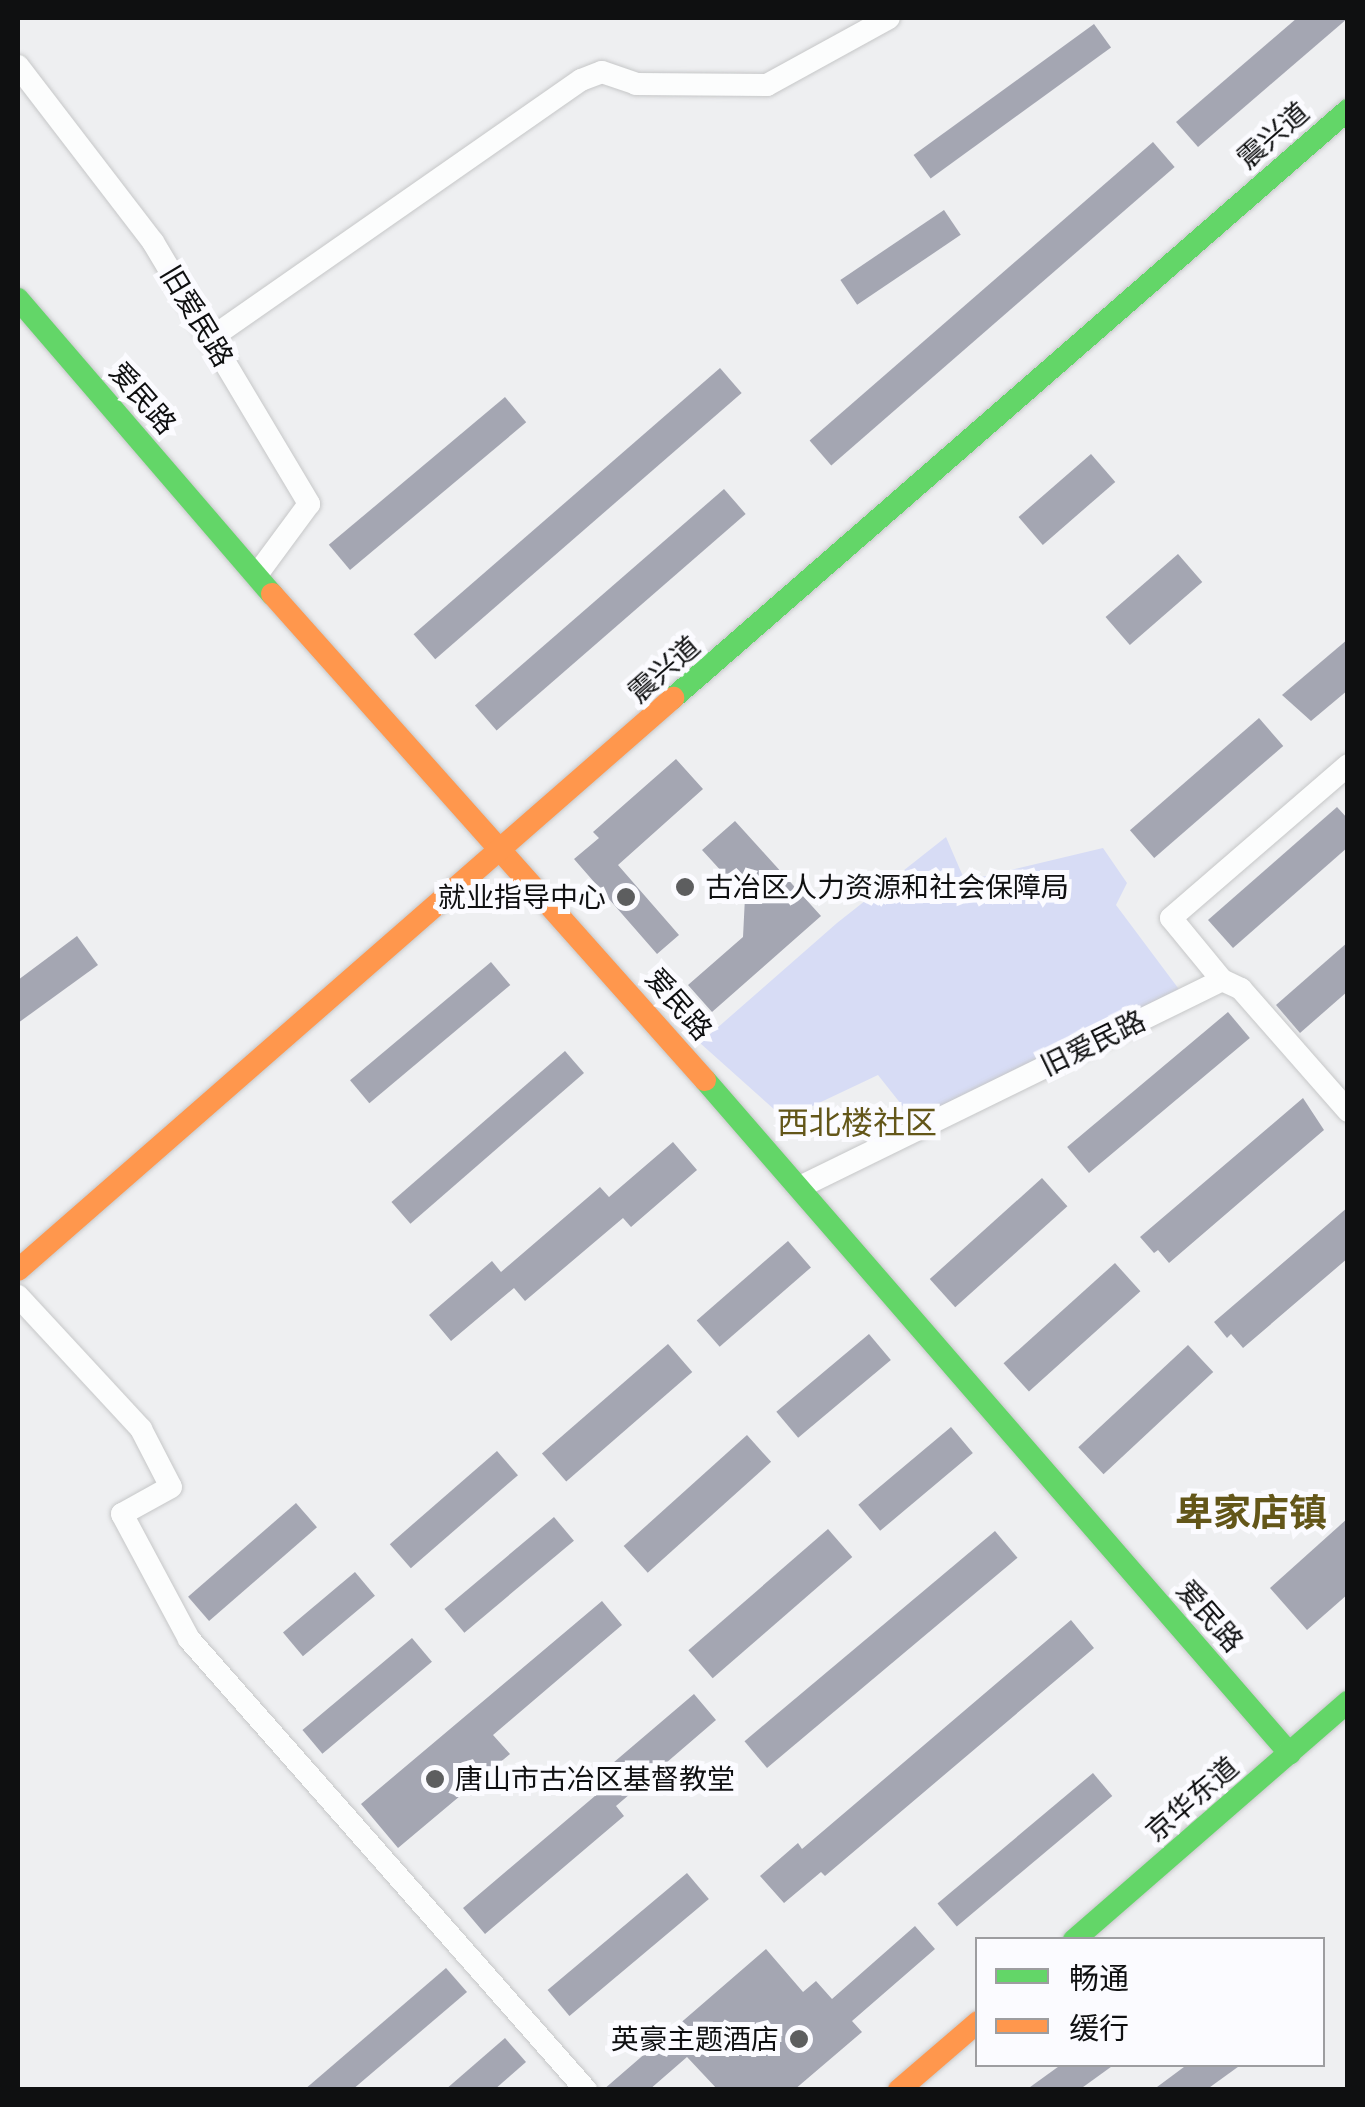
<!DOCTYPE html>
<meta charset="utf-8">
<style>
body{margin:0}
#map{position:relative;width:1365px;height:2107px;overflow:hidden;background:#eeeff1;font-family:"Public Sans","Noto Sans SC",sans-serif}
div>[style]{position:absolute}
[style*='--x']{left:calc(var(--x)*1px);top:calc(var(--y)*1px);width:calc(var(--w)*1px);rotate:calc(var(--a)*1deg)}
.green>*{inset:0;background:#d7dcf5}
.building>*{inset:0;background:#a4a6b2;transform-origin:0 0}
.roads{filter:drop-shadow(0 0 2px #c6c7c8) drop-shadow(0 0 2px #c6c7c8)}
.street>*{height:22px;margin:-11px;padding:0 11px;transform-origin:11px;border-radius:11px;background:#fcfdfd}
.fast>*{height:22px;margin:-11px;padding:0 11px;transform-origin:11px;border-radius:11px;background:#63d668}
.slow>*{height:22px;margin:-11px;padding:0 11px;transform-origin:11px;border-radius:11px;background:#ff974d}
.dots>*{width:28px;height:28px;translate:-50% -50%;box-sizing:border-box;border:5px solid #fbfbff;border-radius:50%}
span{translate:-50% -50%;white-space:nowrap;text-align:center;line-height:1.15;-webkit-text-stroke:10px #fbfbff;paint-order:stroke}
.street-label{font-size:28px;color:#0f1011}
.poi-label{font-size:28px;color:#0f1011}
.left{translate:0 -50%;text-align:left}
.right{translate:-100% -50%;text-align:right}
.quarter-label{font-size:32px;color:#635619}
.district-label{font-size:38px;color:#635619;font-weight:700}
.frame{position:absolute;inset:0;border:20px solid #0f1011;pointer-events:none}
.legend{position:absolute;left:975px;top:1937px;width:350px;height:130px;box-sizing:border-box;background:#fbfbff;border:2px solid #9d9da0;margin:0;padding:12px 18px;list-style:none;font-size:30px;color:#0f1011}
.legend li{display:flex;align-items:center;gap:20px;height:50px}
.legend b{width:50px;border:2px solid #9d9da0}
</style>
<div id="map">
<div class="green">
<div style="clip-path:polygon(946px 837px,965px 881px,1103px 848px,1127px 883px,1116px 905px,1184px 996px,920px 1128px,878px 1075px,785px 1119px,700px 1043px,837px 923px)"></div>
</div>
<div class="building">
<div style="clip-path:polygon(1297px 18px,1348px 18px,1198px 147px,1176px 122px)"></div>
<div style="left:1094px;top:24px;width:29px;height:223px;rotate:54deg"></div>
<div style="left:1153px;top:142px;width:33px;height:455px;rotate:49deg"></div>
<div style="left:944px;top:210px;width:30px;height:125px;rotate:56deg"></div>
<div style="left:720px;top:368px;width:33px;height:406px;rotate:49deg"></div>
<div style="left:505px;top:397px;width:33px;height:230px;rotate:50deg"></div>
<div style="left:1091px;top:454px;width:37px;height:96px;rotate:49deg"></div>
<div style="left:724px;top:489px;width:33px;height:330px;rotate:49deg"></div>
<div style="left:1178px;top:554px;width:37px;height:96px;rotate:49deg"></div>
<div style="clip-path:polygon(1348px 639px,1348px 690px,1311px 721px,1282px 695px)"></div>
<div style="left:1259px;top:718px;width:37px;height:171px;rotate:49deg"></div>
<div style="clip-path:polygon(676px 759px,703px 789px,618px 865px,679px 935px,657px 954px,574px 859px,599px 838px,593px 832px)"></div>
<div style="clip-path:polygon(1337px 807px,1348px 819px,1348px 847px,1233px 948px,1208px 920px)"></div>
<div style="clip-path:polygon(735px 821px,821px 916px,712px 1012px,688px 985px,743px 937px,745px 897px,702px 850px)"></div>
<div style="clip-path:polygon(77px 936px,98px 965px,18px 1023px,18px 980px)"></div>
<div style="clip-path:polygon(1348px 942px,1348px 991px,1300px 1033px,1276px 1005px)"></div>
<div style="left:491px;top:962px;width:30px;height:184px;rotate:50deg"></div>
<div style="left:1228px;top:1012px;width:34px;height:210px;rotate:50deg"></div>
<div style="left:565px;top:1051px;width:29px;height:230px;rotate:49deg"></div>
<div style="clip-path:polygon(1303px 1098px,1324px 1130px,1169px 1263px,1158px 1250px,1154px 1253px,1140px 1237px)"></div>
<div style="clip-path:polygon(673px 1142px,697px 1170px,631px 1227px,623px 1218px,525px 1301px,514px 1288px,451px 1341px,429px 1315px,492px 1261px,501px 1272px,600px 1187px,609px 1197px)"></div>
<div style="left:1042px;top:1178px;width:38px;height:151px;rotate:48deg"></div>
<div style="clip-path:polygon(1348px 1207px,1348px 1258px,1243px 1348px,1231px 1334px,1227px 1338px,1214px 1322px)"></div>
<div style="left:788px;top:1241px;width:35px;height:121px;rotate:49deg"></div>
<div style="left:1115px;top:1263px;width:38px;height:150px;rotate:48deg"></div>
<div style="left:869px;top:1334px;width:34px;height:121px;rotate:50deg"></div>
<div style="left:668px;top:1344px;width:37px;height:167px;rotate:49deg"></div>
<div style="left:1188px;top:1345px;width:37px;height:150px;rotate:47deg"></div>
<div style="left:951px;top:1427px;width:34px;height:121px;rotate:50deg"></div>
<div style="left:747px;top:1435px;width:36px;height:166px;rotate:48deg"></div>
<div style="left:497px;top:1451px;width:32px;height:142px;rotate:49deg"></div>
<div style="left:296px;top:1503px;width:32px;height:143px;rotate:49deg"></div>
<div style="left:554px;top:1517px;width:31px;height:143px;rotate:50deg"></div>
<div style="clip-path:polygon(1348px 1518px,1348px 1594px,1307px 1630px,1270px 1588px)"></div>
<div style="left:828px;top:1529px;width:37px;height:185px;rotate:49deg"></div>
<div style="left:995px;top:1531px;width:35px;height:327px;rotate:50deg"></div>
<div style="left:355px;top:1572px;width:31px;height:94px;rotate:50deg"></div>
<div style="clip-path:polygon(602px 1601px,622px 1625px,493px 1735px,510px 1754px,398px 1848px,361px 1804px)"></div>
<div style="clip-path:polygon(1071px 1620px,1094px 1648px,825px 1876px,821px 1872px,784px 1903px,760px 1876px,798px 1843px,802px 1849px)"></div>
<div style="left:412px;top:1638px;width:31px;height:143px;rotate:50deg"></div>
<div style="clip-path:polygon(694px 1694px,716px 1720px,616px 1806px,624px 1816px,485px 1934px,463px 1908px,602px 1790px,593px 1780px)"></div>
<div style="left:1093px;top:1773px;width:30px;height:203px;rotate:50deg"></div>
<div style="left:687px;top:1873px;width:34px;height:182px;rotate:50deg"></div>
<div style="clip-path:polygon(915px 1926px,935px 1949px,852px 2021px,862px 2032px,794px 2090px,718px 2090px,687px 2057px,649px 2090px,603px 2090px,766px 1949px,803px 1992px,816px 1981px,832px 1999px)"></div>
<div style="clip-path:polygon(446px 1968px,467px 1992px,352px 2090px,304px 2090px)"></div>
<div style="clip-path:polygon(505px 2038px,526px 2062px,494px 2090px,445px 2090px)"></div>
<div style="clip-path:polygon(1062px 2064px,1115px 2064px,1079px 2090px,1026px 2090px)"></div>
<div style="clip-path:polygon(1188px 2064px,1242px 2064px,1206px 2090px,1153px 2090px)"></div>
</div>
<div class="roads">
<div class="street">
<div style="--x:18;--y:66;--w:222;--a:52.5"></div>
<div style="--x:153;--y:242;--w:305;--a:59.2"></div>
<div style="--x:309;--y:504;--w:89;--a:126.4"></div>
<div style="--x:211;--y:338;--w:451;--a:-34.9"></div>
<div style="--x:581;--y:80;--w:22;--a:-21"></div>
<div style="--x:602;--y:72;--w:36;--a:19"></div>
<div style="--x:636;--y:84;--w:131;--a:0.4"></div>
<div style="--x:767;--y:85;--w:139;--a:-28.8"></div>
<div style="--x:1222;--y:980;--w:80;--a:-129.4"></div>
<div style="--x:1171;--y:918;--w:234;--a:-40.8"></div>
<div style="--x:800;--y:1187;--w:470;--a:-26.1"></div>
<div style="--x:1222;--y:980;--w:21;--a:25"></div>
<div style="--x:1241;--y:989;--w:162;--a:48.7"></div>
<div style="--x:18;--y:1296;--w:181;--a:47.2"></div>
<div style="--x:141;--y:1429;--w:65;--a:62.7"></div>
<div style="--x:171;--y:1487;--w:56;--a:151.1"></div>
<div style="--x:122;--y:1514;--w:142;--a:61.8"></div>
<div style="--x:189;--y:1639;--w:601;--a:48.64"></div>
</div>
<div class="fast">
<div style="--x:18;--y:299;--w:389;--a:49.3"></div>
<div style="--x:673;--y:698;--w:895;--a:-41.06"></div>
<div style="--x:705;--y:1080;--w:892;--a:49.04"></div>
<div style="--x:1074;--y:1940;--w:363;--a:-41"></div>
</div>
<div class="slow">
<div style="--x:272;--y:594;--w:651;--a:48.3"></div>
<div style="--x:18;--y:1270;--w:870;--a:-41.13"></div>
<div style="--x:899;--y:2090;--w:104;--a:-40.7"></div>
</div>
</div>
<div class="dots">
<div style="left:685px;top:887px;background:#5d5e5f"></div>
<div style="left:626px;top:897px;background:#5d5e5f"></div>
<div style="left:435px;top:1779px;background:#5d5e5f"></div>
<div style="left:799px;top:2039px;background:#5d5e5f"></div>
</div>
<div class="street-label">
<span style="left:1273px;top:135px;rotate:-41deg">震兴道</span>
<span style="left:197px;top:316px;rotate:59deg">旧爱民路</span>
<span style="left:143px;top:398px;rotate:49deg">爱民路</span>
<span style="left:664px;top:669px;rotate:-41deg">震兴道</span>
<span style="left:679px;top:1004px;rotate:49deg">爱民路</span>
<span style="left:1093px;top:1043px;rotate:-26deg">旧爱民路</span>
<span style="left:1210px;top:1616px;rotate:49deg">爱民路</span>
<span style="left:1192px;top:1799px;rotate:-41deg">京华东道</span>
</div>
<div class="poi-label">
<span class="left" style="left:705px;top:887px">古冶区人力资源和社会保障局</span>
<span class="right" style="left:606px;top:897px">就业指导中心</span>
<span class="left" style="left:455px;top:1779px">唐山市古冶区基督教堂</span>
<span class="right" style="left:779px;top:2039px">英豪主题酒店</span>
</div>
<div class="quarter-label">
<span style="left:857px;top:1123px">西北楼社区</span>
</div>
<div class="district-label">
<span style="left:1251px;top:1513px">卑家店镇</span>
</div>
<div class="frame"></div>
<ul class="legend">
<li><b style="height:12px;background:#63d668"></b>畅通</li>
<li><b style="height:12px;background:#ff974d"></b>缓行</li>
</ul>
</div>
